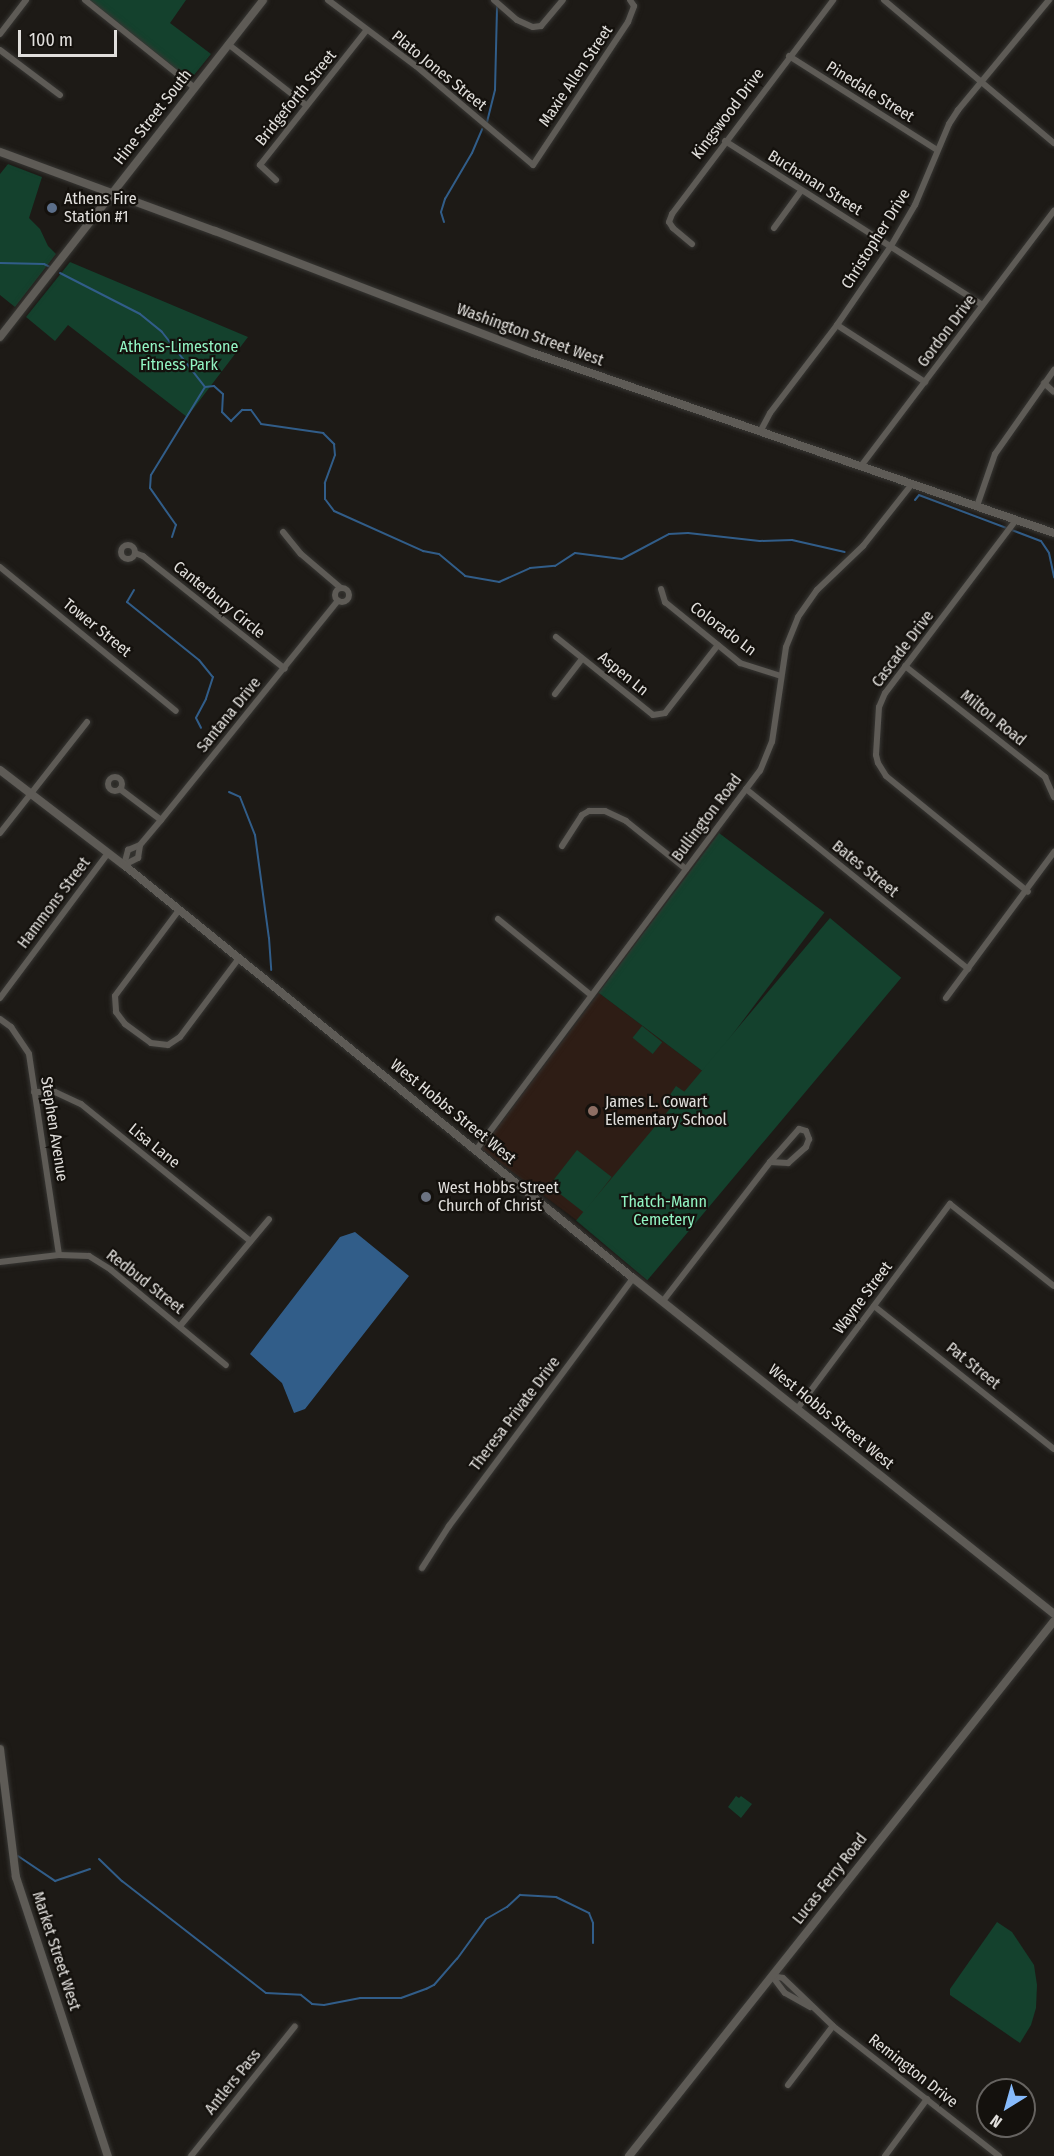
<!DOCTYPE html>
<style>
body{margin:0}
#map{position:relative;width:1054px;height:2156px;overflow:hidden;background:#1d1a16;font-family:"Fira Sans Condensed",sans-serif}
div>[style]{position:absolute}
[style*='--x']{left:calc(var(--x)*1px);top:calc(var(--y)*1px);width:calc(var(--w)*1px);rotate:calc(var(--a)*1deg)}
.education>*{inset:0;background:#2e1d15;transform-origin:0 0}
.green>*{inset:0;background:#14412d;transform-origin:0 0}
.water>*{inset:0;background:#315d89}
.stream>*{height:2px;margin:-1px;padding:0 1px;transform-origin:1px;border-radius:1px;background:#315d89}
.roads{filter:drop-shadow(0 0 2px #373633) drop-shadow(0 0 2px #373633)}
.street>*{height:6px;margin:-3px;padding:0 3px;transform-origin:3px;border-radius:3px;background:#5e5b56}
.street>.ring{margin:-3px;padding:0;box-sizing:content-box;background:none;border:6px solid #5e5b56;border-radius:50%}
.secondary>*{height:8px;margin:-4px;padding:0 4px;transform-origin:4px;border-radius:4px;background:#5e5b56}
.dots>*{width:16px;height:16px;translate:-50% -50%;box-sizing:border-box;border:3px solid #14110d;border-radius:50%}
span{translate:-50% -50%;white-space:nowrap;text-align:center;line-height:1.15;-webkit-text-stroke:4.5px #14110d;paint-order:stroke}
.street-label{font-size:16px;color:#e1dfdc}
.poi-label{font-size:16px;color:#e1dfdc}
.left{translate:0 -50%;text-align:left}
.park-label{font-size:16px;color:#92f4c3}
.north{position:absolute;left:976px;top:2078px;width:60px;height:60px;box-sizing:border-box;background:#14110d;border:2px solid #666360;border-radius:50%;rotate:217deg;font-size:16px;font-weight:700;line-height:24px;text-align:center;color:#e1dfdc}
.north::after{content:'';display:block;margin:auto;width:21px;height:27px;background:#87bbfc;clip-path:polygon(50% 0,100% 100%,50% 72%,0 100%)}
.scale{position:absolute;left:18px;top:30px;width:99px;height:27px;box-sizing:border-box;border:3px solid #e1dfdc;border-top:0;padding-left:8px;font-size:18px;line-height:21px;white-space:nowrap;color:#e1dfdc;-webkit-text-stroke:4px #14110d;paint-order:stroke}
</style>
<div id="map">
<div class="education">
<div style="left:599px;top:993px;width:130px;height:195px;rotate:37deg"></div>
</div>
<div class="green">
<div style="clip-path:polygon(89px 0,186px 0,170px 23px,211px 54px,190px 80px)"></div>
<div style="clip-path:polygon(8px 164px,42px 177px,29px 218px,40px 229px,48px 246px,56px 254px,15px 307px,0 295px,0 174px)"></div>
<div style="clip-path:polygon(70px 262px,248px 337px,187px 417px,68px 325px,55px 341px,26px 317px)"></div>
<div style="left:719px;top:833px;width:132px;height:200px;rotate:37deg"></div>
<div style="left:830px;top:918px;width:93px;height:395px;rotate:40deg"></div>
<div style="left:642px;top:1026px;width:26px;height:15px;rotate:39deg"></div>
<div style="left:676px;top:1086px;width:11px;height:20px;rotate:34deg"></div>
<div style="left:577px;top:1150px;width:44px;height:45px;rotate:38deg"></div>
<div style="clip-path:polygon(736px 1796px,739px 1798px,741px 1796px,752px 1804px,741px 1818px,728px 1807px)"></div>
<div style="clip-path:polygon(997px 1922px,1012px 1932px,1034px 1965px,1037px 1985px,1036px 2008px,1031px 2025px,1020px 2043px,950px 1995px,950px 1989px)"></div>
</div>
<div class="water">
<div style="clip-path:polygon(355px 1232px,409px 1276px,305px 1409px,294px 1413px,282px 1383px,250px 1354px,340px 1237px)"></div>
</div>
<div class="stream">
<div style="--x:487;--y:122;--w:33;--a:-76"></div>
<div style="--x:495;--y:90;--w:84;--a:-88.6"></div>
<div style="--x:444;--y:222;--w:10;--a:-107"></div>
<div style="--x:441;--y:212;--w:14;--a:-73"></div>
<div style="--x:445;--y:199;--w:53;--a:-59.6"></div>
<div style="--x:472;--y:153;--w:26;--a:-67"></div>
<div style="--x:0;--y:263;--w:44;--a:1.3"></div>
<div style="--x:44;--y:264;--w:7;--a:27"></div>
<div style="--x:60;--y:273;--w:90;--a:27.1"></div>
<div style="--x:140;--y:314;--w:28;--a:39"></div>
<div style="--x:162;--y:332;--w:70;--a:52"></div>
<div style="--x:915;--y:500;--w:6;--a:-51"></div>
<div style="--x:919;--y:495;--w:130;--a:20.7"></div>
<div style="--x:1041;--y:541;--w:14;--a:56"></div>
<div style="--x:1049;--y:553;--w:25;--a:78"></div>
<div style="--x:172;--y:537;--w:13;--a:-72"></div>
<div style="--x:176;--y:525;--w:45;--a:-125.1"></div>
<div style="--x:150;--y:488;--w:13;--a:-86"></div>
<div style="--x:151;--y:475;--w:103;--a:-58.5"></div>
<div style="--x:205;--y:387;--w:9;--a:-6"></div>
<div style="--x:214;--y:386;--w:12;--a:42"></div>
<div style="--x:223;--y:394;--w:18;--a:93"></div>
<div style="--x:222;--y:412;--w:13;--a:45"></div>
<div style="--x:231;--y:421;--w:16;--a:-45"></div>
<div style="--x:242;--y:410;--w:9;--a:0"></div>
<div style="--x:251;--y:410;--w:17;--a:54"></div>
<div style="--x:261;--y:424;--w:63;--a:8.3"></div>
<div style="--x:323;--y:433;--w:16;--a:45"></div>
<div style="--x:334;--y:444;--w:11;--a:85"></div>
<div style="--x:335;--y:455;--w:30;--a:110"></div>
<div style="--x:325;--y:483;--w:16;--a:90"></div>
<div style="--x:325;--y:499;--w:15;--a:53"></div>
<div style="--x:334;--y:511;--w:98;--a:24.2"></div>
<div style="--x:423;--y:551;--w:16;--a:11"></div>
<div style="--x:439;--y:554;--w:34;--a:40"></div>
<div style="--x:465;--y:576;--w:35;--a:10"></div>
<div style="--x:499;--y:582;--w:34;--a:-24"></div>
<div style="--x:530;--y:568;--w:25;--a:-5"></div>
<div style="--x:555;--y:566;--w:24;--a:-33"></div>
<div style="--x:575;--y:553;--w:47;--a:7.3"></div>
<div style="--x:622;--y:559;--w:53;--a:-28"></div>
<div style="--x:669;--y:534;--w:19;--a:-3"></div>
<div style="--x:688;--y:533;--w:72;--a:6.3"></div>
<div style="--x:760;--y:541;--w:32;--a:-2"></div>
<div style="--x:792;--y:540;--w:54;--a:12.8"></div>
<div style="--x:134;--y:590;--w:14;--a:120"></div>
<div style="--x:127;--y:602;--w:92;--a:38.9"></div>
<div style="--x:199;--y:660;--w:22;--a:51"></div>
<div style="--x:213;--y:677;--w:23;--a:108"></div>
<div style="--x:206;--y:699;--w:21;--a:118"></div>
<div style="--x:196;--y:718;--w:11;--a:63"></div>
<div style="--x:229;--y:792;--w:12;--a:24"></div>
<div style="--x:240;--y:797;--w:41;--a:68.5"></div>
<div style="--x:255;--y:835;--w:104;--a:82.3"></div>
<div style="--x:269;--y:938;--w:32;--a:86"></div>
<div style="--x:18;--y:1856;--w:45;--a:34"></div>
<div style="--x:55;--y:1881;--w:37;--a:-19"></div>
<div style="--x:99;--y:1859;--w:32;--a:44"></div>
<div style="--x:122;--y:1881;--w:182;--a:37.9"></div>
<div style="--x:266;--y:1993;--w:35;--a:3"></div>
<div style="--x:301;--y:1995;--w:14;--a:39"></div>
<div style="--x:312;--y:2004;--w:12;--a:5"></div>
<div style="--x:324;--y:2005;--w:37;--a:-11"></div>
<div style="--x:360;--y:1998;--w:41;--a:0"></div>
<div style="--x:401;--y:1998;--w:27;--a:-20"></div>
<div style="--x:426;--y:1989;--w:9;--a:-27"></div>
<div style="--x:434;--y:1985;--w:35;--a:-49"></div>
<div style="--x:457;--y:1959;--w:49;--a:-54.1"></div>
<div style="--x:486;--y:1919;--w:24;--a:-30"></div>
<div style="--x:507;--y:1907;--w:18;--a:-43"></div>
<div style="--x:520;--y:1895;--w:36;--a:3"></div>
<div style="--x:556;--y:1897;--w:37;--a:26"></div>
<div style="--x:589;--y:1913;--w:11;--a:68"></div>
<div style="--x:593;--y:1923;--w:20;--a:90"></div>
</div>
<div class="roads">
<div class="street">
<div style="--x:85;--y:0;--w:141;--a:38.7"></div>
<div style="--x:328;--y:0;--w:110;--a:36.9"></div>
<div style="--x:416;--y:66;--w:153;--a:40.2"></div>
<div style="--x:533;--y:165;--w:172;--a:-56.4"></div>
<div style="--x:628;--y:22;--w:17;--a:-69"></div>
<div style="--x:634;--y:6;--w:7;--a:-124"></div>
<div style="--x:494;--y:0;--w:30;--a:41"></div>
<div style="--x:517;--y:20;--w:17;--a:24"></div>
<div style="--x:533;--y:27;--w:8;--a:-7"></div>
<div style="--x:541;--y:26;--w:34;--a:-50"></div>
<div style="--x:884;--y:0;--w:222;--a:40.1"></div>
<div style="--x:0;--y:34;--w:43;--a:-52.6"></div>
<div style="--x:228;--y:44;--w:100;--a:38.1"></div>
<div style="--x:0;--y:50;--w:75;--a:36.9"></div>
<div style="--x:789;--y:56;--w:175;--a:32.4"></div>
<div style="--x:725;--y:141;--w:305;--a:32.5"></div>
<div style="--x:276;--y:180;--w:22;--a:-137"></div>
<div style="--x:260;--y:165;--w:171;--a:-51.7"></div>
<div style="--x:774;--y:228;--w:46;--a:-53.9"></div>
<div style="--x:692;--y:244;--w:25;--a:-140"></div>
<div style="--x:673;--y:228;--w:7;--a:-124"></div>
<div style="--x:669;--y:222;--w:9;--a:-69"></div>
<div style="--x:672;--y:214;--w:268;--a:-53"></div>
<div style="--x:837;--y:325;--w:105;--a:32.9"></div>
<div style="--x:1044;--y:383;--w:13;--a:42"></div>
<div style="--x:760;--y:432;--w:21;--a:-62"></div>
<div style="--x:770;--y:413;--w:111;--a:-52.7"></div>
<div style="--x:837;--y:325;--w:96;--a:-55.6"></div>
<div style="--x:891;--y:246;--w:48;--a:-59.7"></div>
<div style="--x:915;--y:205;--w:88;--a:-67.2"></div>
<div style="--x:949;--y:124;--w:17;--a:-57"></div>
<div style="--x:958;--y:110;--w:143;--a:-50.4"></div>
<div style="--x:861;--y:466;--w:320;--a:-52.9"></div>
<div style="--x:977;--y:506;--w:55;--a:-70.9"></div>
<div style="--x:995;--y:454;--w:103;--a:-54.9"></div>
<div style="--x:1016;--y:520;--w:217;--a:127.1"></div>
<div style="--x:885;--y:693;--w:15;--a:113"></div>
<div style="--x:879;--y:707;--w:48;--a:93.6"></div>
<div style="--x:876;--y:755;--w:8;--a:76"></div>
<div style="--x:878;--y:763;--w:15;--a:58"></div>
<div style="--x:886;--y:776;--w:183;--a:39.2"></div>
<div style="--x:283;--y:532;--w:28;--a:51"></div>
<div style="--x:301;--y:554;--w:52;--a:40.4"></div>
<div class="ring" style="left:121px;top:545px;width:8px;height:8px"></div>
<div style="--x:135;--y:553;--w:9;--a:21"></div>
<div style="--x:143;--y:556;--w:181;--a:38.5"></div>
<div style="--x:0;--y:567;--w:227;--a:39.3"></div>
<div class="ring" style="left:335px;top:588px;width:8px;height:8px"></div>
<div style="--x:661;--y:589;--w:14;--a:73"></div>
<div style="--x:665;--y:602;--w:97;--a:39.1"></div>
<div style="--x:740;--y:663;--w:43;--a:17.6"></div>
<div style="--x:556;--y:637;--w:124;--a:38.8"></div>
<div style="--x:653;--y:715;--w:12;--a:-9"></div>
<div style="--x:665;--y:713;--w:86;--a:-52.1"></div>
<div style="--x:905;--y:666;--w:179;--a:38.4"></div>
<div style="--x:1045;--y:777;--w:22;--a:66"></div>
<div style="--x:555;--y:694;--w:44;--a:-52.4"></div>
<div class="ring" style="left:108px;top:777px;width:8px;height:8px"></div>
<div style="--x:120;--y:789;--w:51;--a:37.1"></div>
<div style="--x:746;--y:789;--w:286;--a:39"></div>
<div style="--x:0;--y:833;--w:141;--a:-51.9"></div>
<div style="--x:562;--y:846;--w:37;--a:-57"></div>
<div style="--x:582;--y:815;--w:8;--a:-30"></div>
<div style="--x:589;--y:811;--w:16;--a:0"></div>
<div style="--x:605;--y:811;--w:23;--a:25"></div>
<div style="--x:626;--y:821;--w:77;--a:38.7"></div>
<div style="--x:124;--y:865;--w:16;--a:-75"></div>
<div style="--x:128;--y:850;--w:13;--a:-23"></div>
<div style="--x:140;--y:845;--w:33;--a:-50"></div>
<div style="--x:161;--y:820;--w:282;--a:-51.1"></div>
<div style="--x:124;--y:865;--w:16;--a:-27"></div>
<div style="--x:138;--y:858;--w:13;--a:-81"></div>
<div style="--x:179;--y:910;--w:107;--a:126.7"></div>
<div style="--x:115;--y:996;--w:16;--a:86"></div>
<div style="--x:116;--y:1012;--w:15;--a:53"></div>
<div style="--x:125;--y:1024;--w:32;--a:36"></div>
<div style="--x:151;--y:1043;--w:17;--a:7"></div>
<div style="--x:168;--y:1045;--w:14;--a:-34"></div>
<div style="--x:180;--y:1037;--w:99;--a:-53.2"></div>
<div style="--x:498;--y:919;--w:120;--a:39.3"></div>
<div style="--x:0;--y:998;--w:181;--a:-53.3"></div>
<div style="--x:946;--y:998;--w:182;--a:-53.5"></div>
<div style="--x:0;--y:1019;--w:14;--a:36"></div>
<div style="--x:11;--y:1027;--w:32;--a:56"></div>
<div style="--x:29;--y:1054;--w:203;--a:81.5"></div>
<div style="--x:34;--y:1092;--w:21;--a:0"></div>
<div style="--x:55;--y:1092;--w:29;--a:25"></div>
<div style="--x:81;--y:1104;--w:218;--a:39"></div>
<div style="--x:799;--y:1129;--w:7;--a:16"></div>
<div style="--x:806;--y:1131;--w:9;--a:69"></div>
<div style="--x:809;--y:1139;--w:9;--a:111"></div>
<div style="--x:806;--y:1147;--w:24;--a:138"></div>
<div style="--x:788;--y:1163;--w:18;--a:-177"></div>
<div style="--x:770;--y:1162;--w:44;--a:-48.7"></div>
<div style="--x:476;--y:1150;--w:474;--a:-53.2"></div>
<div style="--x:760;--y:771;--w:31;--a:-68"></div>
<div style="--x:772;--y:742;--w:96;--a:-81.6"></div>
<div style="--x:786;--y:647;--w:32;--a:-68"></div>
<div style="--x:798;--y:617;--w:33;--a:-55"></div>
<div style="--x:817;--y:590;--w:64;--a:-43.7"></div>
<div style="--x:863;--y:546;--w:79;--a:-51.7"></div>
<div style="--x:0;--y:1262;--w:59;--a:-6.8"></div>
<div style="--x:59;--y:1255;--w:30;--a:2"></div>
<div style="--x:89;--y:1256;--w:26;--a:32"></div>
<div style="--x:111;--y:1270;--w:149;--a:39.6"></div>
<div style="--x:663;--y:1301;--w:175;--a:-52.4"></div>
<div style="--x:874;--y:1306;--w:230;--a:38.5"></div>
<div style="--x:180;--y:1326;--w:139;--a:-50.2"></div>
<div style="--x:797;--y:1409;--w:256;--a:-53.3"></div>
<div style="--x:950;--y:1204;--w:132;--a:38.3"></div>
<div style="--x:422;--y:1568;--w:50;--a:-57.3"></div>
<div style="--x:449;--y:1526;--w:309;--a:-53.4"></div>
<div style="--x:772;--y:1976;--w:11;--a:10"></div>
<div style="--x:783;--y:1978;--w:69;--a:43.8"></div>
<div style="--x:833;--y:2026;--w:211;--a:38.1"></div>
<div style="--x:772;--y:1976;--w:21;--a:53"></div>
<div style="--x:785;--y:1993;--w:29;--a:29"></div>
<div style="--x:788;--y:2085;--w:74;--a:-52.7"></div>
<div style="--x:191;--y:2156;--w:166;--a:-51.3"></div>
<div style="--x:885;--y:2156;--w:71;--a:-53.6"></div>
</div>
<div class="secondary">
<div style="--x:0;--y:152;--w:229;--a:20.2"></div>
<div style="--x:215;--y:231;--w:341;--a:21"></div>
<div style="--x:533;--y:353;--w:551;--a:19.06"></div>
<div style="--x:0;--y:337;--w:427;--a:-52"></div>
<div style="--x:0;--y:770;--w:156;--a:37.5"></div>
<div style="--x:124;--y:865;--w:655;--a:39.06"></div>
<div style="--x:633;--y:1278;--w:539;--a:38.59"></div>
<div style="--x:0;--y:1749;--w:129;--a:82.9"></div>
<div style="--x:16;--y:1877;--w:294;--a:71.8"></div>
<div style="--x:629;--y:2156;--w:683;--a:-51.54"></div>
</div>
</div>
<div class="dots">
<div style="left:52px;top:208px;background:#5c6f8a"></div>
<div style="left:593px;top:1111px;background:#8d6e63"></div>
<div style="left:426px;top:1197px;background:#6b7280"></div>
</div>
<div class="street-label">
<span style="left:439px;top:71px;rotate:39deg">Plato Jones Street</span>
<span style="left:576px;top:76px;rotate:-56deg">Maxie Allen Street</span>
<span style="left:870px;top:92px;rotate:32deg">Pinedale Street</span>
<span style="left:296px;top:98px;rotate:-51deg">Bridgeforth Street</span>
<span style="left:728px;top:114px;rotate:-53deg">Kingswood Drive</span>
<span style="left:153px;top:117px;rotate:-52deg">Hine Street South</span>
<span style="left:815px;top:183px;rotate:32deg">Buchanan Street</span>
<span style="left:876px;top:239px;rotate:-58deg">Christopher Drive</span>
<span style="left:947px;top:331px;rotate:-53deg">Gordon Drive</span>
<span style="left:530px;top:335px;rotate:20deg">Washington Street West</span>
<span style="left:219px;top:600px;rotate:39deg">Canterbury Circle</span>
<span style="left:97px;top:628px;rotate:39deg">Tower Street</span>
<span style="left:723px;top:629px;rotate:37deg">Colorado Ln</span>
<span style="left:903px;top:649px;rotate:-53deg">Cascade Drive</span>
<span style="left:623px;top:674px;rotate:39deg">Aspen Ln</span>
<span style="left:229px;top:715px;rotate:-51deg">Santana Drive</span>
<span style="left:993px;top:718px;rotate:39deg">Milton Road</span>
<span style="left:707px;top:818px;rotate:-53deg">Bullington Road</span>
<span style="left:865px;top:869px;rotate:39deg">Bates Street</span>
<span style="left:54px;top:903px;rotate:-53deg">Hammons Street</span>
<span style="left:453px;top:1112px;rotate:39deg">West Hobbs Street West</span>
<span style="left:54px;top:1129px;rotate:81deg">Stephen Avenue</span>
<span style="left:154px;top:1146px;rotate:39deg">Lisa Lane</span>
<span style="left:145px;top:1282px;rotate:38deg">Redbud Street</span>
<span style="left:863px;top:1298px;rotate:-53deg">Wayne Street</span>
<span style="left:973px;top:1366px;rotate:39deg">Pat Street</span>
<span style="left:515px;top:1414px;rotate:-53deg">Theresa Private Drive</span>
<span style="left:831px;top:1417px;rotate:39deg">West Hobbs Street West</span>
<span style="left:830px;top:1879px;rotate:-52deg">Lucas Ferry Road</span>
<span style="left:56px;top:1951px;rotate:72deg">Market Street West</span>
<span style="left:913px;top:2071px;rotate:38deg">Remington Drive</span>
<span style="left:233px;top:2082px;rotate:-51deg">Antlers Pass</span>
</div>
<div class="poi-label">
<span class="left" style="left:64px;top:208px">Athens Fire<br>Station #1</span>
<span class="left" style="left:605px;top:1111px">James L. Cowart<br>Elementary School</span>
<span class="left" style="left:438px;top:1197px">West Hobbs Street<br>Church of Christ</span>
</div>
<div class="park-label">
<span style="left:179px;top:356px">Athens-Limestone<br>Fitness Park</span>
<span style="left:664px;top:1211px">Thatch-Mann<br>Cemetery</span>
</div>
<div class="north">N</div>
<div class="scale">100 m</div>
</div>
